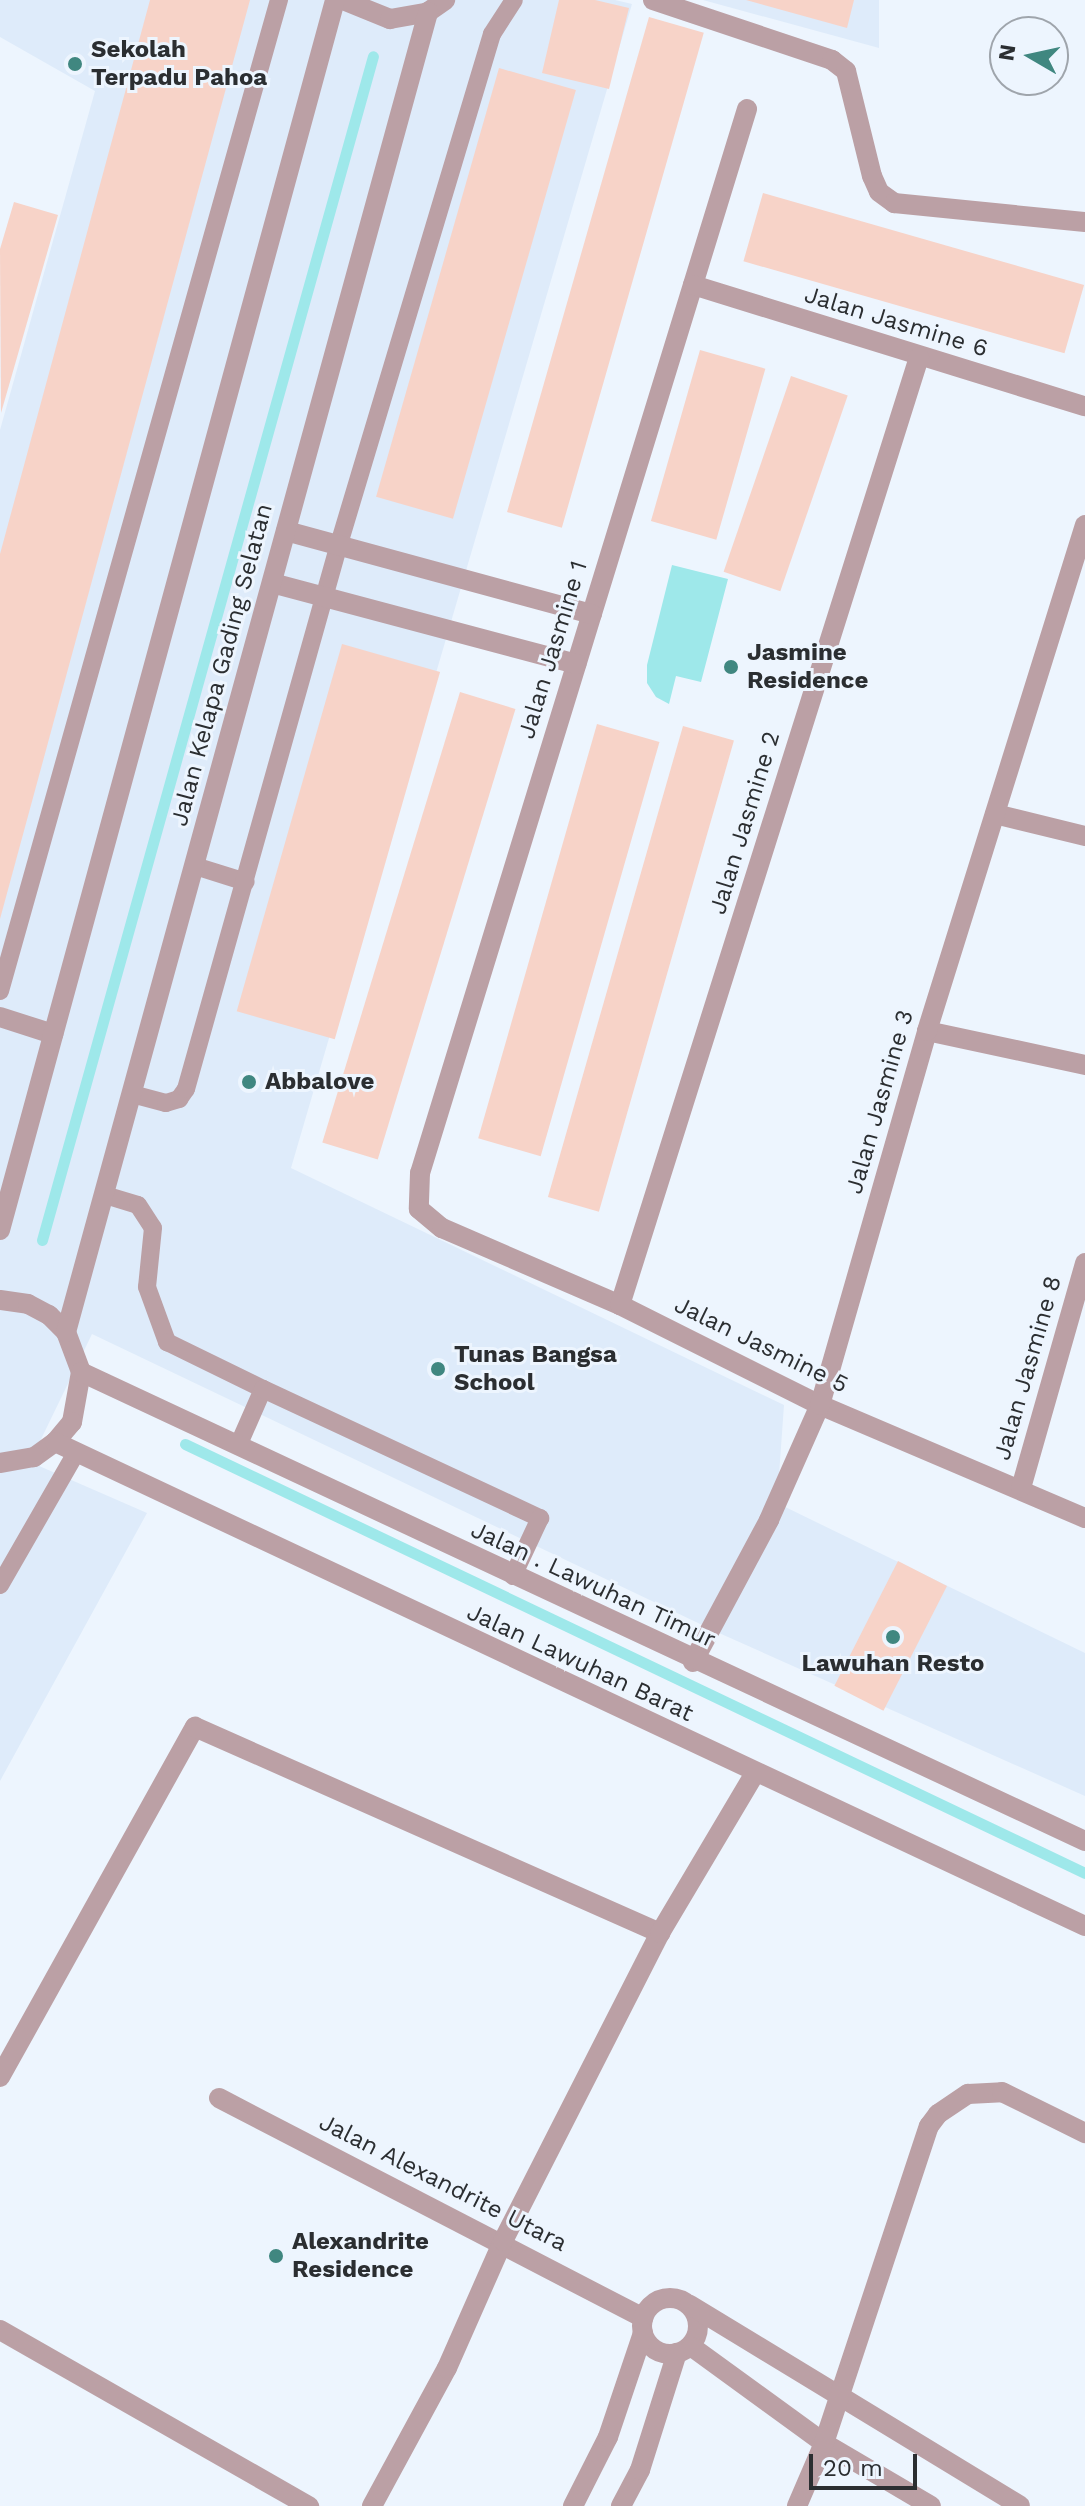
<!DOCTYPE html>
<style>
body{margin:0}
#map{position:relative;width:1085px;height:2506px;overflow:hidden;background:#edf5fe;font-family:"Work Sans",sans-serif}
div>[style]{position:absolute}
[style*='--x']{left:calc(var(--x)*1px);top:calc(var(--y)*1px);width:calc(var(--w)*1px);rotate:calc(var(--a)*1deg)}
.built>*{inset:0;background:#deebfa}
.water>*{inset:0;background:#9ee8ea}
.stream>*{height:11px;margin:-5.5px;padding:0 5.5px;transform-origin:5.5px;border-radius:5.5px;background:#9ee8ea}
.building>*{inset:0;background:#f7d3c8;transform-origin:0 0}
.service>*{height:18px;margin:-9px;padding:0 9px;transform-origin:9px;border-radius:9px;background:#bba0a5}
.minor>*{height:20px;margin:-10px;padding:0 10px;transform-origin:10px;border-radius:10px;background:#bba0a5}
.minor>.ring{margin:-10px;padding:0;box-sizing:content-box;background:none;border:20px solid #bba0a5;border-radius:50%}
.tertiary>*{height:20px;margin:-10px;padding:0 10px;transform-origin:10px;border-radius:10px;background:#bba0a5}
.dots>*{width:22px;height:22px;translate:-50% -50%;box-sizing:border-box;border:4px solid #edf5fe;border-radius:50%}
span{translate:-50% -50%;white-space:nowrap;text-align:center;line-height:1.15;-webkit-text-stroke:6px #edf5fe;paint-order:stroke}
.poi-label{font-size:24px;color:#2b2e31;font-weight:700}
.left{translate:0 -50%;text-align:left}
.street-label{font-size:24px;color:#2b2e31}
.north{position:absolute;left:989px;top:16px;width:80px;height:80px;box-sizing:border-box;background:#edf5fe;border:2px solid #9fa5ac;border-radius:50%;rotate:279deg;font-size:22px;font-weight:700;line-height:32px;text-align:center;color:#2b2e31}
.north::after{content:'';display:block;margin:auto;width:28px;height:36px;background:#408780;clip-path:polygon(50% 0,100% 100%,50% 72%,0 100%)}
.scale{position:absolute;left:809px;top:2454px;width:108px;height:36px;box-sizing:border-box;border:4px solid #2b2e31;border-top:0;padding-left:10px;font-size:24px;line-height:28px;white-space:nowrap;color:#2b2e31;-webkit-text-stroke:6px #edf5fe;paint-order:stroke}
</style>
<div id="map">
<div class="built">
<div style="clip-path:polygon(0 0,615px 0,632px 4px,291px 1168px,784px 1405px,777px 1503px,1085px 1653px,1085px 1796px,719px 1633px,92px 1334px,30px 1462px,147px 1513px,0 1781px,0 430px,95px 91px,0 37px)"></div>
<div style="clip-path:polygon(703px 0,879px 0,879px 48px)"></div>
</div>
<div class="water">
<div style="clip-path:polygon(672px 565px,728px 579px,701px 682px,676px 676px,669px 704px,656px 697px,647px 683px,647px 665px)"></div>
</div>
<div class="stream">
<div style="--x:42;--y:1240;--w:1229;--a:-74.38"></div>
<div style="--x:185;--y:1444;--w:997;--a:25.49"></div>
</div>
<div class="building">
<div style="clip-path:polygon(150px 0,250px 0,0 919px,0 554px)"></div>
<div style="clip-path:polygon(559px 0,595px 0,629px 8px,609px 89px,542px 73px)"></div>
<div style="clip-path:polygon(746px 0,854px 0,847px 28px)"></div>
<div style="left:649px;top:17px;width:57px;height:515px;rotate:16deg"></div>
<div style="left:499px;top:68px;width:80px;height:446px;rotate:16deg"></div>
<div style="left:763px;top:193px;width:334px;height:71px;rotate:16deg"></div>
<div style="clip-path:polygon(14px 202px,58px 215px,1px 413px,0 249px)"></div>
<div style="left:700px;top:350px;width:68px;height:178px;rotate:16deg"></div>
<div style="left:791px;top:376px;width:60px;height:207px;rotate:19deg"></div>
<div style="left:342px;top:644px;width:102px;height:382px;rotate:16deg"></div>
<div style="left:460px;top:692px;width:58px;height:471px;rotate:17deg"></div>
<div style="left:597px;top:724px;width:65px;height:431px;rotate:16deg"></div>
<div style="left:683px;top:726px;width:53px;height:490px;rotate:16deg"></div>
<div style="left:898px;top:1561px;width:55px;height:140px;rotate:27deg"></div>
</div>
<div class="service">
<div style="--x:195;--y:866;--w:53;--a:17.4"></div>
<div style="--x:0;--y:991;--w:1030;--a:-74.28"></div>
<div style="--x:132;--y:1094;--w:35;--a:15"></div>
<div style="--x:166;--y:1103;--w:14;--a:-17"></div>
<div style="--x:179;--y:1099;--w:12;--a:-55"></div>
<div style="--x:186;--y:1089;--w:566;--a:-74.32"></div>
<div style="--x:339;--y:544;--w:532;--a:-73.3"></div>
<div style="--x:492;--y:34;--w:40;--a:-57.1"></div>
<div style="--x:105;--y:1195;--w:34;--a:17"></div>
<div style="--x:138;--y:1205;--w:27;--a:57"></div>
<div style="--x:153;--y:1228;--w:59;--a:95.8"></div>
<div style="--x:147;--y:1287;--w:59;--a:70"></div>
<div style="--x:167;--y:1342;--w:107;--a:26.1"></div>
<div style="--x:263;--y:1389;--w:62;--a:113.7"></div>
<div style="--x:263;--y:1389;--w:306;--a:25"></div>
<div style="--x:540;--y:1518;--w:64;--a:115"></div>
<div style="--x:0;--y:1585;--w:152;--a:-60.1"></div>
</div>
<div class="minor">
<div style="--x:653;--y:0;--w:189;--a:18.5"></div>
<div style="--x:832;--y:60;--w:18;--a:38"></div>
<div style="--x:846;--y:71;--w:108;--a:76.1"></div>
<div style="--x:872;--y:176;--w:17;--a:66"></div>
<div style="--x:879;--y:192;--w:19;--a:36"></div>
<div style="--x:894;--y:203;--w:192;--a:5.7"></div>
<div style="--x:747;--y:109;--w:1113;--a:107.08"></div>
<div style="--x:420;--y:1173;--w:36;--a:92"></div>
<div style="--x:419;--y:1209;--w:30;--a:40"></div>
<div style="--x:442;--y:1228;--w:194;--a:23.4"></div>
<div style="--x:620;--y:1305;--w:224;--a:26.6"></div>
<div style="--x:820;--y:1405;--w:288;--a:23.1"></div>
<div style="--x:693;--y:285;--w:410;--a:17.2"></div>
<div style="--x:286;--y:531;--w:317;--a:15.2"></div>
<div style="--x:272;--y:583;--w:315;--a:14.9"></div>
<div style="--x:995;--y:814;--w:93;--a:13.7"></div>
<div style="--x:0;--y:1017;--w:56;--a:17.8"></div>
<div style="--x:927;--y:1031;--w:162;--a:12.1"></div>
<div style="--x:620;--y:1305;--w:994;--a:-72.49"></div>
<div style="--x:1021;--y:1488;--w:234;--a:-74.1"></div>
<div style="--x:693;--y:1662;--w:161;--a:-61.8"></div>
<div style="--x:769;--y:1520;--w:126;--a:-66.1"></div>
<div style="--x:820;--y:1405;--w:389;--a:-74"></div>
<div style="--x:927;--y:1031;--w:530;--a:-72.66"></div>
<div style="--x:0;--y:2077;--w:401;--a:-60.9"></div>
<div style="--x:195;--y:1727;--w:509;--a:23.89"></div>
<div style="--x:219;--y:2098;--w:478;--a:27.4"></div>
<div class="ring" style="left:642px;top:2298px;width:36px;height:36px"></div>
<div style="--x:690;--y:2305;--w:386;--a:31.3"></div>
<div style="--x:0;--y:2330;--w:356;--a:29.7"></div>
<div style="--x:692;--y:2347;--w:163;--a:36"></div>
<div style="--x:824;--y:2443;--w:124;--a:30.5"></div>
<div style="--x:372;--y:2506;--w:157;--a:-61.5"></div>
<div style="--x:447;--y:2368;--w:139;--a:-66.2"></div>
<div style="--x:503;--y:2241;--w:346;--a:-63"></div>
<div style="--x:660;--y:1933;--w:184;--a:-59.3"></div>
<div style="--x:573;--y:2506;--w:77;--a:-63.1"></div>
<div style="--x:608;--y:2437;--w:110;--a:-71.4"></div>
<div style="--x:621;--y:2506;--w:41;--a:-62.2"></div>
<div style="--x:640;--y:2470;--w:123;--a:-72.5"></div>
<div style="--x:797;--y:2506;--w:69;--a:-66.8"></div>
<div style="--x:824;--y:2443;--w:334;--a:-71.7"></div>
<div style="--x:929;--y:2126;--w:15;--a:-53"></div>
<div style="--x:938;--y:2114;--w:36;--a:-34"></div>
<div style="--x:968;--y:2094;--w:34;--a:-3"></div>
<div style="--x:1002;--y:2092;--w:93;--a:26.3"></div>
</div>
<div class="tertiary">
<div style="--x:343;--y:0;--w:51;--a:22"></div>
<div style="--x:390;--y:19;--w:39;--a:-10"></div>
<div style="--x:428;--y:12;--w:21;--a:-35"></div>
<div style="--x:0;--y:1230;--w:1275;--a:-74.76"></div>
<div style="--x:0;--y:1300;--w:28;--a:8"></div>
<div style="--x:28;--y:1304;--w:24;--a:28"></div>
<div style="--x:49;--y:1315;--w:24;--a:45"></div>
<div style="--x:66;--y:1332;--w:43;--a:69.4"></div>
<div style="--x:81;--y:1372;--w:51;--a:100.2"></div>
<div style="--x:72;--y:1422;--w:26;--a:130"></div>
<div style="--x:55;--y:1442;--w:26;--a:144"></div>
<div style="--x:34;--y:1457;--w:35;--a:170"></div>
<div style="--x:66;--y:1332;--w:1369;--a:-74.66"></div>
<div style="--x:81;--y:1372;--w:1108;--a:25.04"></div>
<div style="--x:55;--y:1442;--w:1138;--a:25.17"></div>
</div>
<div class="dots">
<div style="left:75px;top:64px;background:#408780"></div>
<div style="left:731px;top:667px;background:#408780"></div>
<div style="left:249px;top:1082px;background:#408780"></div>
<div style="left:438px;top:1369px;background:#408780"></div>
<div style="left:893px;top:1637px;background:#408780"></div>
<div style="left:276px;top:2256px;background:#408780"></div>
</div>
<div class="poi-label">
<span class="left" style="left:91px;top:64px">Sekolah<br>Terpadu Pahoa</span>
<span class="left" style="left:747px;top:667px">Jasmine<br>Residence</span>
<span class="left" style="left:265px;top:1082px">Abbalove</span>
<span class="left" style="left:454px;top:1369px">Tunas Bangsa<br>School</span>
<span style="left:893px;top:1664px">Lawuhan Resto</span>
<span class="left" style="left:292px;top:2256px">Alexandrite<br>Residence</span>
</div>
<div class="street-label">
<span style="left:896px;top:322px;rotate:17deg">Jalan Jasmine 6</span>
<span style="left:553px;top:650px;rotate:-73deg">Jalan Jasmine 1</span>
<span style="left:222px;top:665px;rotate:-75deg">Jalan Kelapa Gading Selatan</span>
<span style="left:745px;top:823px;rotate:-73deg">Jalan Jasmine 2</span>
<span style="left:880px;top:1102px;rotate:-74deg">Jalan Jasmine 3</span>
<span style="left:761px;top:1345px;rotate:26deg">Jalan Jasmine 5</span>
<span style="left:1028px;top:1368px;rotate:-74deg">Jalan Jasmine 8</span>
<span style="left:593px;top:1585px;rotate:25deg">Jalan . Lawuhan Timur</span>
<span style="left:580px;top:1663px;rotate:25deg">Jalan Lawuhan Barat</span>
<span style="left:443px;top:2183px;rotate:27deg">Jalan Alexandrite Utara</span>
</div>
<div class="north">N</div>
<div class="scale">20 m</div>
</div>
